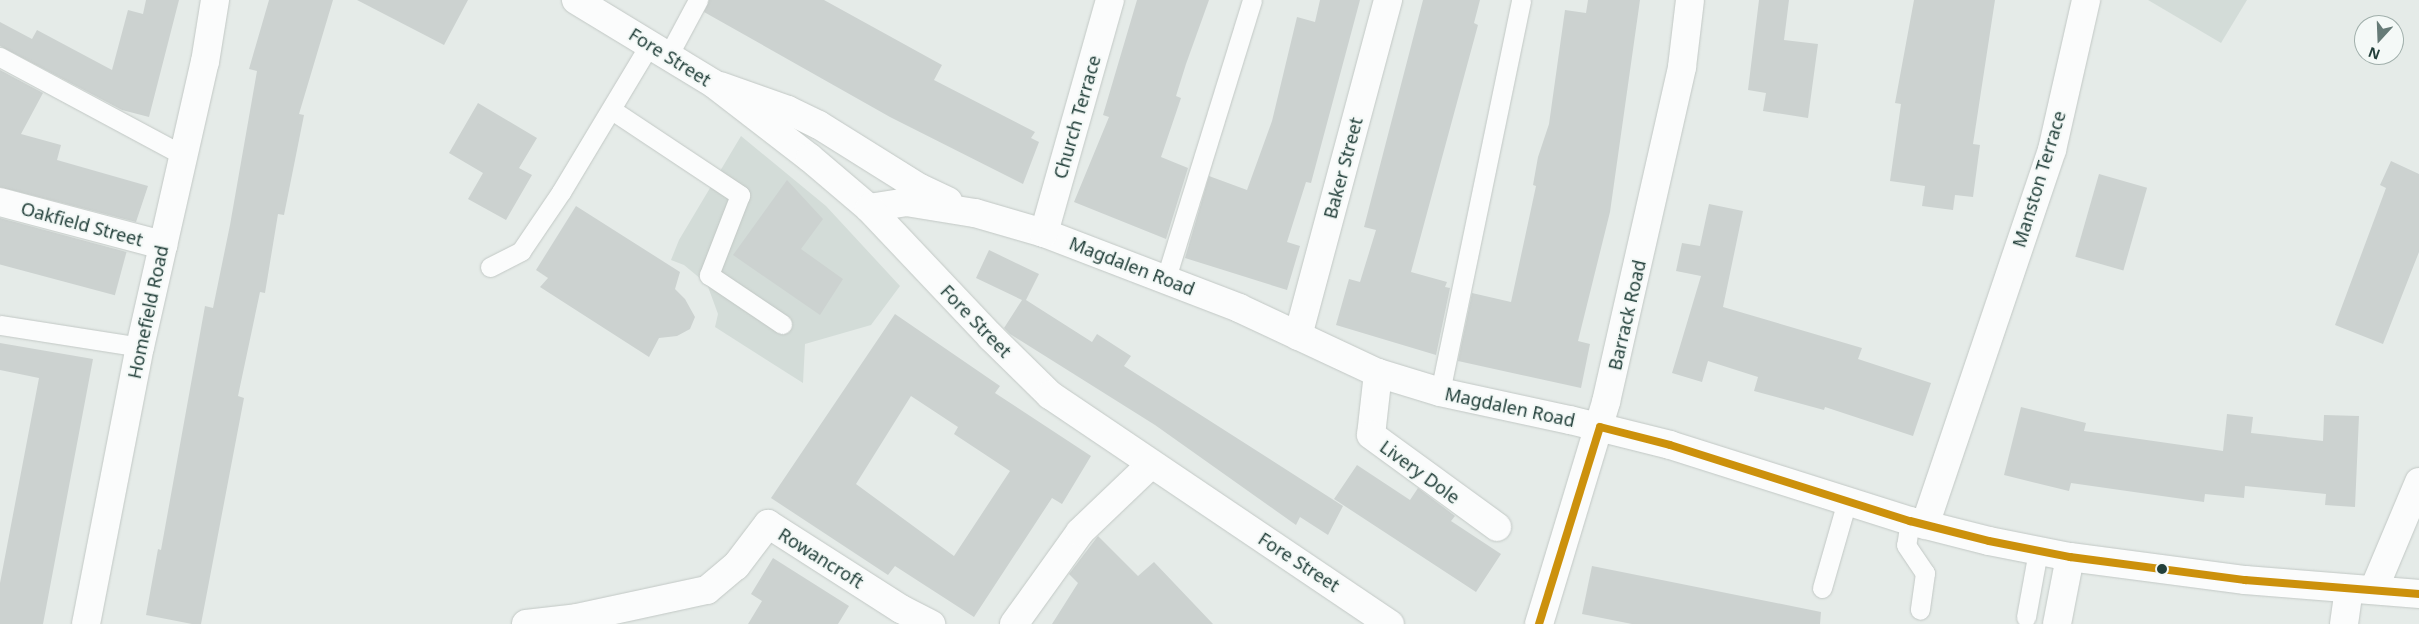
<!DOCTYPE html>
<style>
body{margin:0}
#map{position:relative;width:2419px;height:624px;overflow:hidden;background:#e5ebe8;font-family:"Noto Sans",sans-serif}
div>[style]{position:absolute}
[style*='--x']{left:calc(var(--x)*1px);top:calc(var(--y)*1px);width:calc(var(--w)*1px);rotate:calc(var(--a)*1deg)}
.built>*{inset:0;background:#d3dcd8}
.building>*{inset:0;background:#ccd2d0;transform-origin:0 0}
.roads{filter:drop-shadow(0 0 1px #c2c8c5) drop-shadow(0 0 1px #c2c8c5)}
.service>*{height:19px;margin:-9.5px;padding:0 9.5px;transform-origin:9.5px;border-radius:9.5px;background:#fbfcfc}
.minor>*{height:28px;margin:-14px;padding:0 14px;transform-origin:14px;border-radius:14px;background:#fbfcfc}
.tertiary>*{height:28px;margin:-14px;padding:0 14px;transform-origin:14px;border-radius:14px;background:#fbfcfc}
.secondary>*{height:28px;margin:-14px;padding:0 14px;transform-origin:14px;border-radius:14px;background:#fbfcfc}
.bus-1>*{height:8px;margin:-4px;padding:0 4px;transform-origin:4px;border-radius:4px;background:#cc910c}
.dots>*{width:14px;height:14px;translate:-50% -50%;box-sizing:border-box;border:2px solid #f4f9f7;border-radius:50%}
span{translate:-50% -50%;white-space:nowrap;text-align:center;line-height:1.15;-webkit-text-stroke:4px #f4f9f7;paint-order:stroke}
.street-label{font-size:18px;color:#223f3a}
.north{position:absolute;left:2354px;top:15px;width:50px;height:50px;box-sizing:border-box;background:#f4f9f7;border:1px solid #a0afab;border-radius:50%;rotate:200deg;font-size:14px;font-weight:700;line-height:20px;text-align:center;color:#223f3a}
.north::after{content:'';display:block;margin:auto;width:18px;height:22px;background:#667b77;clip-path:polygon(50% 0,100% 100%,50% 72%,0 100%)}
</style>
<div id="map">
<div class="built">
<div style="clip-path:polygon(2148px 0,2247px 0,2221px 43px)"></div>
<div style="clip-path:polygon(741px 136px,826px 206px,900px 286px,871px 325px,805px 344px,803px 383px,715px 327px,718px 314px,707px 284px,684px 265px,671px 260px,679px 240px)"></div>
</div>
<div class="building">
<div style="clip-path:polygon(146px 0,179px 0,149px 117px,122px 110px,0 46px,0 22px,32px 39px,37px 30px,112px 70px,128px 10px,143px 14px)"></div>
<div style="clip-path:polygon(269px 0,333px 0,299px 114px,304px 115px,284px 215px,278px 214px,265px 293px,260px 292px,238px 396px,244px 398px,201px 624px,192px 624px,146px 615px,158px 549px,161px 550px,205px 306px,213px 308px,230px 225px,257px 71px,249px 69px)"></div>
<div style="clip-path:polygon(357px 0,468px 0,444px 45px)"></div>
<div style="clip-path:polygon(709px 0,824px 0,942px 65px,934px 80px,1035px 132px,1031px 138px,1039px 142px,1023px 184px,890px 117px,704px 12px)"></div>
<div style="clip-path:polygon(1137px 0,1209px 0,1186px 64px,1176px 96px,1181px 98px,1161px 157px,1188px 168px,1166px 239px,1074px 202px,1109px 117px,1103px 115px)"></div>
<div style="clip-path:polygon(1320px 0,1360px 0,1311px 183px,1306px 182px,1287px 242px,1300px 246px,1287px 290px,1185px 258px,1209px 176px,1247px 190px,1272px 121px,1297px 17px,1315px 22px)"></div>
<div style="clip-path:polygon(1423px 0,1480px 0,1474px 23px,1478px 25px,1411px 272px,1447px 282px,1445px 287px,1450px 288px,1436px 355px,1336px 325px,1349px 279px,1360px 282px,1376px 230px,1364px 227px)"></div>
<div style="clip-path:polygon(1588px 0,1640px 0,1610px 212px,1578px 341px,1590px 344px,1581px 388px,1458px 361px,1472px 293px,1511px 302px,1536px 186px,1533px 185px,1538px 157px,1549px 124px,1565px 10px,1586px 13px)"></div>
<div style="clip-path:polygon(1759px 0,1789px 0,1784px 40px,1818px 44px,1808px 118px,1763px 111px,1766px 93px,1748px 90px)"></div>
<div style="clip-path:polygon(1914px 0,1995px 0,1973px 144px,1980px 145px,1973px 197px,1955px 195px,1953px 210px,1922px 206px,1925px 186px,1890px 181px,1901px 104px,1895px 103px)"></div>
<div style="clip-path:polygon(0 70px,43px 93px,21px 134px,61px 145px,57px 160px,148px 186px,136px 222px,0 187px)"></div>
<div style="clip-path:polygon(478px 103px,537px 138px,519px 168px,532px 175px,506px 220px,468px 199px,483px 173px,449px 153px)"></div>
<div style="clip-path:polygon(2391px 161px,2419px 174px,2419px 252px,2383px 344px,2335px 325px,2386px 188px,2380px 185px)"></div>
<div style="left:2099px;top:174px;width:50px;height:86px;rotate:16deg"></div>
<div style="clip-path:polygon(787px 180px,823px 219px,801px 249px,843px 279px,820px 315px,733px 255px)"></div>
<div style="clip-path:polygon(1709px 204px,1743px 211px,1723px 307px,1862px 348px,1858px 359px,1931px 383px,1913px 436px,1825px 407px,1824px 410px,1754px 391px,1758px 377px,1708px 361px,1702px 382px,1672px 373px,1701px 276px,1676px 271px,1682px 243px,1700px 246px)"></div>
<div style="clip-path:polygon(576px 206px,680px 272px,675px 289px,685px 299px,695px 317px,690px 329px,677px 336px,659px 338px,649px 357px,540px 287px,548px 278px,536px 270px)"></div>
<div style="left:0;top:218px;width:131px;height:45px;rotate:15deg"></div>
<div style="clip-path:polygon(989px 250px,1039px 274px,1026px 300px,1092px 342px,1097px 334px,1131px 356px,1124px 366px,1343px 506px,1328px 535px,1300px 517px,1296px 525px,1155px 425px,1010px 334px,1004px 328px,1022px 300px,976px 278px)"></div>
<div style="clip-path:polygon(evenodd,895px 314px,1000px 386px,995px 393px,1091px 456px,1062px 504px,1052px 498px,974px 617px,895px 566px,888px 575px,771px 498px,895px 314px,911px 396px,958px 427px,954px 434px,1010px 471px,954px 556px,856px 484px,911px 396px)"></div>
<div style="clip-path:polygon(0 343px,93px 359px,43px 624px,0 624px,0 583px,39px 378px,0 370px)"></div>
<div style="clip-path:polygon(2021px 407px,2086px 423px,2084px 431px,2223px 451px,2227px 414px,2253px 417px,2251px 433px,2323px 441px,2324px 415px,2359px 416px,2355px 507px,2325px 505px,2326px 494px,2245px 486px,2244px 498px,2205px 494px,2204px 502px,2071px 483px,2069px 491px,2004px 475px)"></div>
<div style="clip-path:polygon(1357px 465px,1410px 500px,1418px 488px,1455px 516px,1451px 521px,1501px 554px,1476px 592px,1334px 499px)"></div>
<div style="clip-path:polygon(1098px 536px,1138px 576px,1154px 562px,1213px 624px,1052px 624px,1078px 583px,1069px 574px)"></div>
<div style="clip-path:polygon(773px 558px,849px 606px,838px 624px,748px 624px,762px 601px,751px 594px)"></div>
<div style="clip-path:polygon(1592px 566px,1821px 612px,1820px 624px,1632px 624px,1582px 614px)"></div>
</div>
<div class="roads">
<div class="service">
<div style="--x:668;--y:56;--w:64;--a:-61.8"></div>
<div style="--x:0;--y:57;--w:208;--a:28.2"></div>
<div style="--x:612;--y:110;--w:154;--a:33.6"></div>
<div style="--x:740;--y:195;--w:86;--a:111.2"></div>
<div style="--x:709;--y:275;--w:88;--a:33.9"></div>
<div style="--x:490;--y:267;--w:35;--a:-27"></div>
<div style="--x:521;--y:251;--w:71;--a:-55.9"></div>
<div style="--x:561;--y:192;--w:173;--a:-59"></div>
<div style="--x:1166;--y:278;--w:291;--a:-72.8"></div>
<div style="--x:0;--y:325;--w:142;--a:8.9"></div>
<div style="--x:1440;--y:392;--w:400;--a:-78.3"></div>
<div style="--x:1910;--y:521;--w:24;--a:99"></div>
<div style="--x:1906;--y:545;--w:34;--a:56"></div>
<div style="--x:1925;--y:573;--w:37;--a:98"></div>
<div style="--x:1822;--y:588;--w:91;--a:-74"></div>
<div style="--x:2026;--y:617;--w:67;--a:-79.7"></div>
</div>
<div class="minor">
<div style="--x:720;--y:86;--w:72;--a:19.4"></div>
<div style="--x:788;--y:110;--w:34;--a:26"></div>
<div style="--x:819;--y:125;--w:119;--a:32"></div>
<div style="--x:920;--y:188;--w:31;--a:25"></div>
<div style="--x:0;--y:202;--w:169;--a:14.8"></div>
<div style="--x:869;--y:208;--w:37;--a:-9"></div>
<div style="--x:906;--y:202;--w:70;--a:9.1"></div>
<div style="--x:975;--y:213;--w:72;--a:16.2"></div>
<div style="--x:1044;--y:233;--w:209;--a:21"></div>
<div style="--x:1239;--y:308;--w:153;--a:25.1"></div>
<div style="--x:1378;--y:373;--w:65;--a:17"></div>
<div style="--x:1440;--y:392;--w:133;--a:12.2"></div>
<div style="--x:1570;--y:420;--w:103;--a:14"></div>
<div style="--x:1670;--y:445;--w:252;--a:17.6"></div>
<div style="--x:1910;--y:521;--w:81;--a:14.2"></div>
<div style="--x:1989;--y:541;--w:83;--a:11.2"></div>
<div style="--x:2070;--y:557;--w:177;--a:7.5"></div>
<div style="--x:2245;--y:580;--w:175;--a:4.6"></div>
<div style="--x:1044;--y:233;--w:242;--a:-74.2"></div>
<div style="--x:1298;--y:336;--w:348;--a:-75"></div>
<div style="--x:1378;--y:373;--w:62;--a:96.4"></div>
<div style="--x:1371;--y:435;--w:156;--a:36.1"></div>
<div style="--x:1925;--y:525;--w:396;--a:-71.3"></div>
<div style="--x:2052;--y:150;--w:154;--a:-77.2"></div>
<div style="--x:2374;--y:589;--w:116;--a:-67.2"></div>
<div style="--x:86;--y:624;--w:282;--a:-79"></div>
<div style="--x:140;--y:347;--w:292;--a:-77.2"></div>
<div style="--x:205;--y:62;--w:63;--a:-80.8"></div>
<div style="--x:526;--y:624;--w:51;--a:-6.7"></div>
<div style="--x:577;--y:618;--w:133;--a:-12.2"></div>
<div style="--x:707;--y:590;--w:38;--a:-40"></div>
<div style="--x:736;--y:566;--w:53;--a:-52.7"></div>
<div style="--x:768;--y:524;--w:158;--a:32.6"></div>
<div style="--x:901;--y:609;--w:34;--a:27"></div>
<div style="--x:1014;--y:624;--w:113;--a:-54.3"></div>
<div style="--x:1080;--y:532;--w:97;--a:-43.7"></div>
<div style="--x:2057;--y:624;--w:68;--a:-79"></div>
<div style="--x:2344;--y:624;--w:35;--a:-82"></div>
</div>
<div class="tertiary">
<div style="--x:1539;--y:624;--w:232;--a:-73.2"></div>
<div style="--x:1606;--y:402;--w:344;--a:-77.2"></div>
<div style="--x:1682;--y:67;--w:67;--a:-83.2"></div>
</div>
<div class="secondary">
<div style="--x:576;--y:0;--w:162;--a:31.3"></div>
<div style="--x:714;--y:84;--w:121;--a:37.6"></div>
<div style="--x:810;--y:158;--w:77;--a:40.3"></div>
<div style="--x:869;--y:208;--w:178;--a:46.6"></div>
<div style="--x:991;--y:337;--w:83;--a:44.5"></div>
<div style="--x:1050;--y:395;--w:410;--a:34"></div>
</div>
</div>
<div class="bus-1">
<div style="--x:1539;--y:624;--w:206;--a:-72.8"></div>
<div style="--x:1600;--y:427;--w:72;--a:14.4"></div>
<div style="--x:1670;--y:445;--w:252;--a:17.6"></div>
<div style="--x:1910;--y:521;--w:81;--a:14.2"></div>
<div style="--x:1989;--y:541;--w:83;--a:11.2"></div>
<div style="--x:2070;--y:557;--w:177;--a:7.5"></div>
<div style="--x:2245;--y:580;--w:175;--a:4.6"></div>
</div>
<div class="dots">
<div style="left:2162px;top:569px;background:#223f3a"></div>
</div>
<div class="street-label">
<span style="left:670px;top:57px;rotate:32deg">Fore Street</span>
<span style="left:1077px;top:117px;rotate:-74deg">Church Terrace</span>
<span style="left:1343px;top:168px;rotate:-75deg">Baker Street</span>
<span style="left:2039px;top:179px;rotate:-73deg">Manston Terrace</span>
<span style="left:82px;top:224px;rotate:15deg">Oakfield Street</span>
<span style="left:1132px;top:266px;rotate:21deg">Magdalen Road</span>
<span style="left:148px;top:312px;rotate:-78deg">Homefield Road</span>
<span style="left:1627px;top:315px;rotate:-77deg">Barrack Road</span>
<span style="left:976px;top:321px;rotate:46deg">Fore Street</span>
<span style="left:1510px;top:407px;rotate:12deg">Magdalen Road</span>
<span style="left:1420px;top:472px;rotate:36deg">Livery Dole</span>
<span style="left:821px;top:558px;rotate:32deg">Rowancroft</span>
<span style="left:1299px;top:562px;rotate:33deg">Fore Street</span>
</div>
<div class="north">N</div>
</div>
